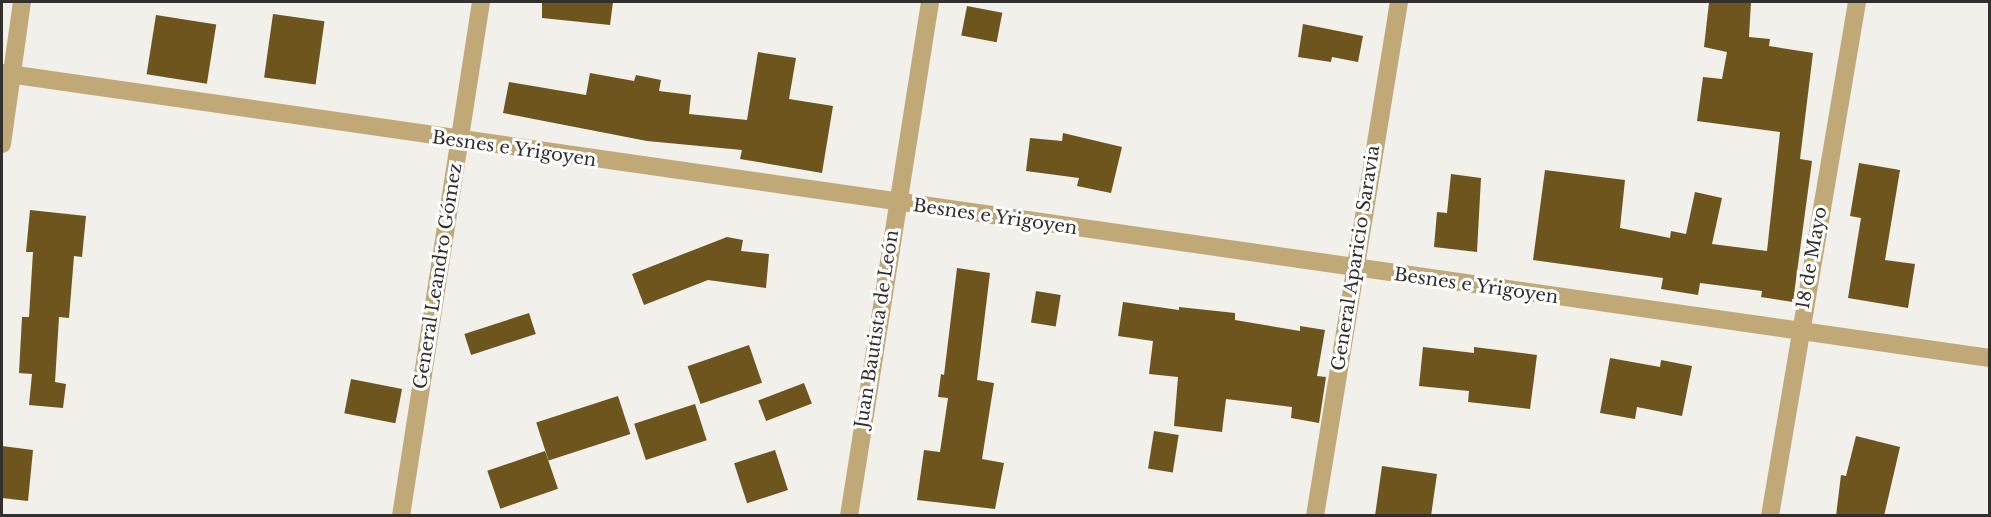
<!DOCTYPE html>
<meta charset="utf-8">
<style>
body{margin:0}
#map{position:relative;width:1991px;height:517px;overflow:hidden;background:#f2f0eb;font-family:"Libre Baskerville",serif}
div>[style]{position:absolute}
[style*='--x']{left:calc(var(--x)*1px);top:calc(var(--y)*1px);width:calc(var(--w)*1px);rotate:calc(var(--a)*1deg)}
.building>*{inset:0;background:#6d551d;transform-origin:0 0}
.minor>*{height:18px;margin:-9px;padding:0 9px;transform-origin:9px;border-radius:9px;background:#c0a977}
span{translate:-50% -50%;white-space:nowrap;text-align:center;line-height:1.15;-webkit-text-stroke:6px #fff;paint-order:stroke}
.street-label{font-size:18px;color:#31302e}
.frame{position:absolute;inset:0;border:3px solid #31302e;pointer-events:none}
</style>
<div id="map">
<div class="building">
<div style="clip-path:polygon(542px 2px,613px 2px,610px 25px,542px 18px)"></div>
<div style="clip-path:polygon(1709px 2px,1751px 2px,1749px 37px,1770px 39px,1769px 46px,1813px 53px,1800px 159px,1812px 161px,1793px 302px,1761px 297px,1762px 291px,1700px 283px,1698px 295px,1661px 289px,1663px 278px,1533px 260px,1545px 170px,1625px 180px,1620px 228px,1670px 238px,1671px 231px,1686px 234px,1695px 192px,1722px 198px,1712px 244px,1767px 251px,1780px 132px,1697px 121px,1703px 77px,1722px 79px,1727px 52px,1704px 47px)"></div>
<div style="left:967px;top:6px;width:36px;height:30px;rotate:11deg"></div>
<div style="left:273px;top:14px;width:52px;height:64px;rotate:8deg"></div>
<div style="left:156px;top:15px;width:61px;height:60px;rotate:9deg"></div>
<div style="clip-path:polygon(1303px 24px,1363px 36px,1358px 62px,1332px 57px,1331px 62px,1298px 57px)"></div>
<div style="clip-path:polygon(758px 52px,796px 58px,789px 99px,833px 106px,822px 173px,740px 159px,742px 150px,647px 141px,503px 113px,509px 82px,586px 95px,590px 73px,634px 81px,636px 75px,661px 80px,659px 91px,691px 95px,689px 114px,747px 120px)"></div>
<div style="clip-path:polygon(1063px 133px,1122px 147px,1111px 193px,1077px 186px,1079px 178px,1026px 171px,1030px 138px,1062px 141px)"></div>
<div style="clip-path:polygon(1859px 163px,1900px 170px,1885px 260px,1915px 264px,1908px 308px,1848px 298px,1861px 218px,1850px 216px)"></div>
<div style="clip-path:polygon(1451px 174px,1481px 178px,1477px 252px,1434px 247px,1437px 212px,1447px 213px)"></div>
<div style="clip-path:polygon(30px 210px,86px 216px,82px 257px,74px 256px,69px 318px,59px 317px,55px 382px,66px 384px,63px 408px,29px 405px,32px 374px,19px 373px,22px 317px,29px 317px,33px 252px,26px 252px)"></div>
<div style="clip-path:polygon(727px 237px,743px 240px,741px 251px,769px 254px,766px 288px,708px 280px,644px 305px,632px 274px)"></div>
<div style="clip-path:polygon(957px 268px,990px 273px,977px 380px,994px 383px,982px 459px,1004px 463px,995px 509px,917px 500px,924px 450px,940px 452px,948px 398px,938px 397px,941px 374px,944px 375px)"></div>
<div style="left:1036px;top:291px;width:25px;height:32px;rotate:9deg"></div>
<div style="clip-path:polygon(1123px 302px,1179px 310px,1179px 307px,1235px 313px,1235px 320px,1300px 331px,1300px 326px,1325px 330px,1317px 376px,1326px 377px,1319px 423px,1291px 418px,1292px 407px,1226px 399px,1222px 432px,1174px 426px,1178px 377px,1149px 374px,1153px 341px,1118px 336px)"></div>
<div style="left:529px;top:313px;width:22px;height:68px;rotate:72deg"></div>
<div style="left:749px;top:345px;width:40px;height:65px;rotate:71deg"></div>
<div style="clip-path:polygon(1423px 347px,1474px 353px,1474px 347px,1537px 355px,1530px 409px,1468px 402px,1469px 391px,1419px 386px)"></div>
<div style="clip-path:polygon(1610px 358px,1660px 367px,1661px 360px,1692px 366px,1682px 416px,1637px 407px,1635px 419px,1600px 413px)"></div>
<div style="left:351px;top:379px;width:52px;height:35px;rotate:11deg"></div>
<div style="left:804px;top:383px;width:22px;height:49px;rotate:69deg"></div>
<div style="left:618px;top:396px;width:40px;height:86px;rotate:72deg"></div>
<div style="left:695px;top:404px;width:38px;height:64px;rotate:72deg"></div>
<div style="left:1154px;top:431px;width:25px;height:38px;rotate:9deg"></div>
<div style="clip-path:polygon(1856px 436px,1900px 447px,1884px 516px,1836px 516px,1841px 475px,1846px 476px)"></div>
<div style="clip-path:polygon(2px 446px,33px 450px,28px 501px,2px 498px)"></div>
<div style="left:775px;top:450px;width:42px;height:43px;rotate:72deg"></div>
<div style="left:545px;top:451px;width:40px;height:61px;rotate:71deg"></div>
<div style="clip-path:polygon(1382px 466px,1437px 474px,1431px 516px,1375px 516px)"></div>
</div>
<div class="minor">
<div style="--x:2;--y:73;--w:2008;--a:8.16"></div>
<div style="--x:2;--y:144;--w:143;--a:-82"></div>
<div style="--x:401;--y:516;--w:520;--a:-81.15"></div>
<div style="--x:849;--y:516;--w:520;--a:-81.04"></div>
<div style="--x:1315;--y:516;--w:521;--a:-80.72"></div>
<div style="--x:1770;--y:516;--w:521;--a:-80.39"></div>
</div>
<div class="street-label">
<span style="left:514px;top:149px;rotate:8deg">Besnes e Yrigoyen</span>
<span style="left:995px;top:217px;rotate:8deg">Besnes e Yrigoyen</span>
<span style="left:1356px;top:258px;rotate:-81deg">General Aparicio Saravia</span>
<span style="left:1812px;top:258px;rotate:-80deg">18 de Mayo</span>
<span style="left:438px;top:276px;rotate:-81deg">General Leandro Gómez</span>
<span style="left:1476px;top:286px;rotate:8deg">Besnes e Yrigoyen</span>
<span style="left:877px;top:329px;rotate:-81deg">Juan Bautista de León</span>
</div>
<div class="frame"></div>
</div>
